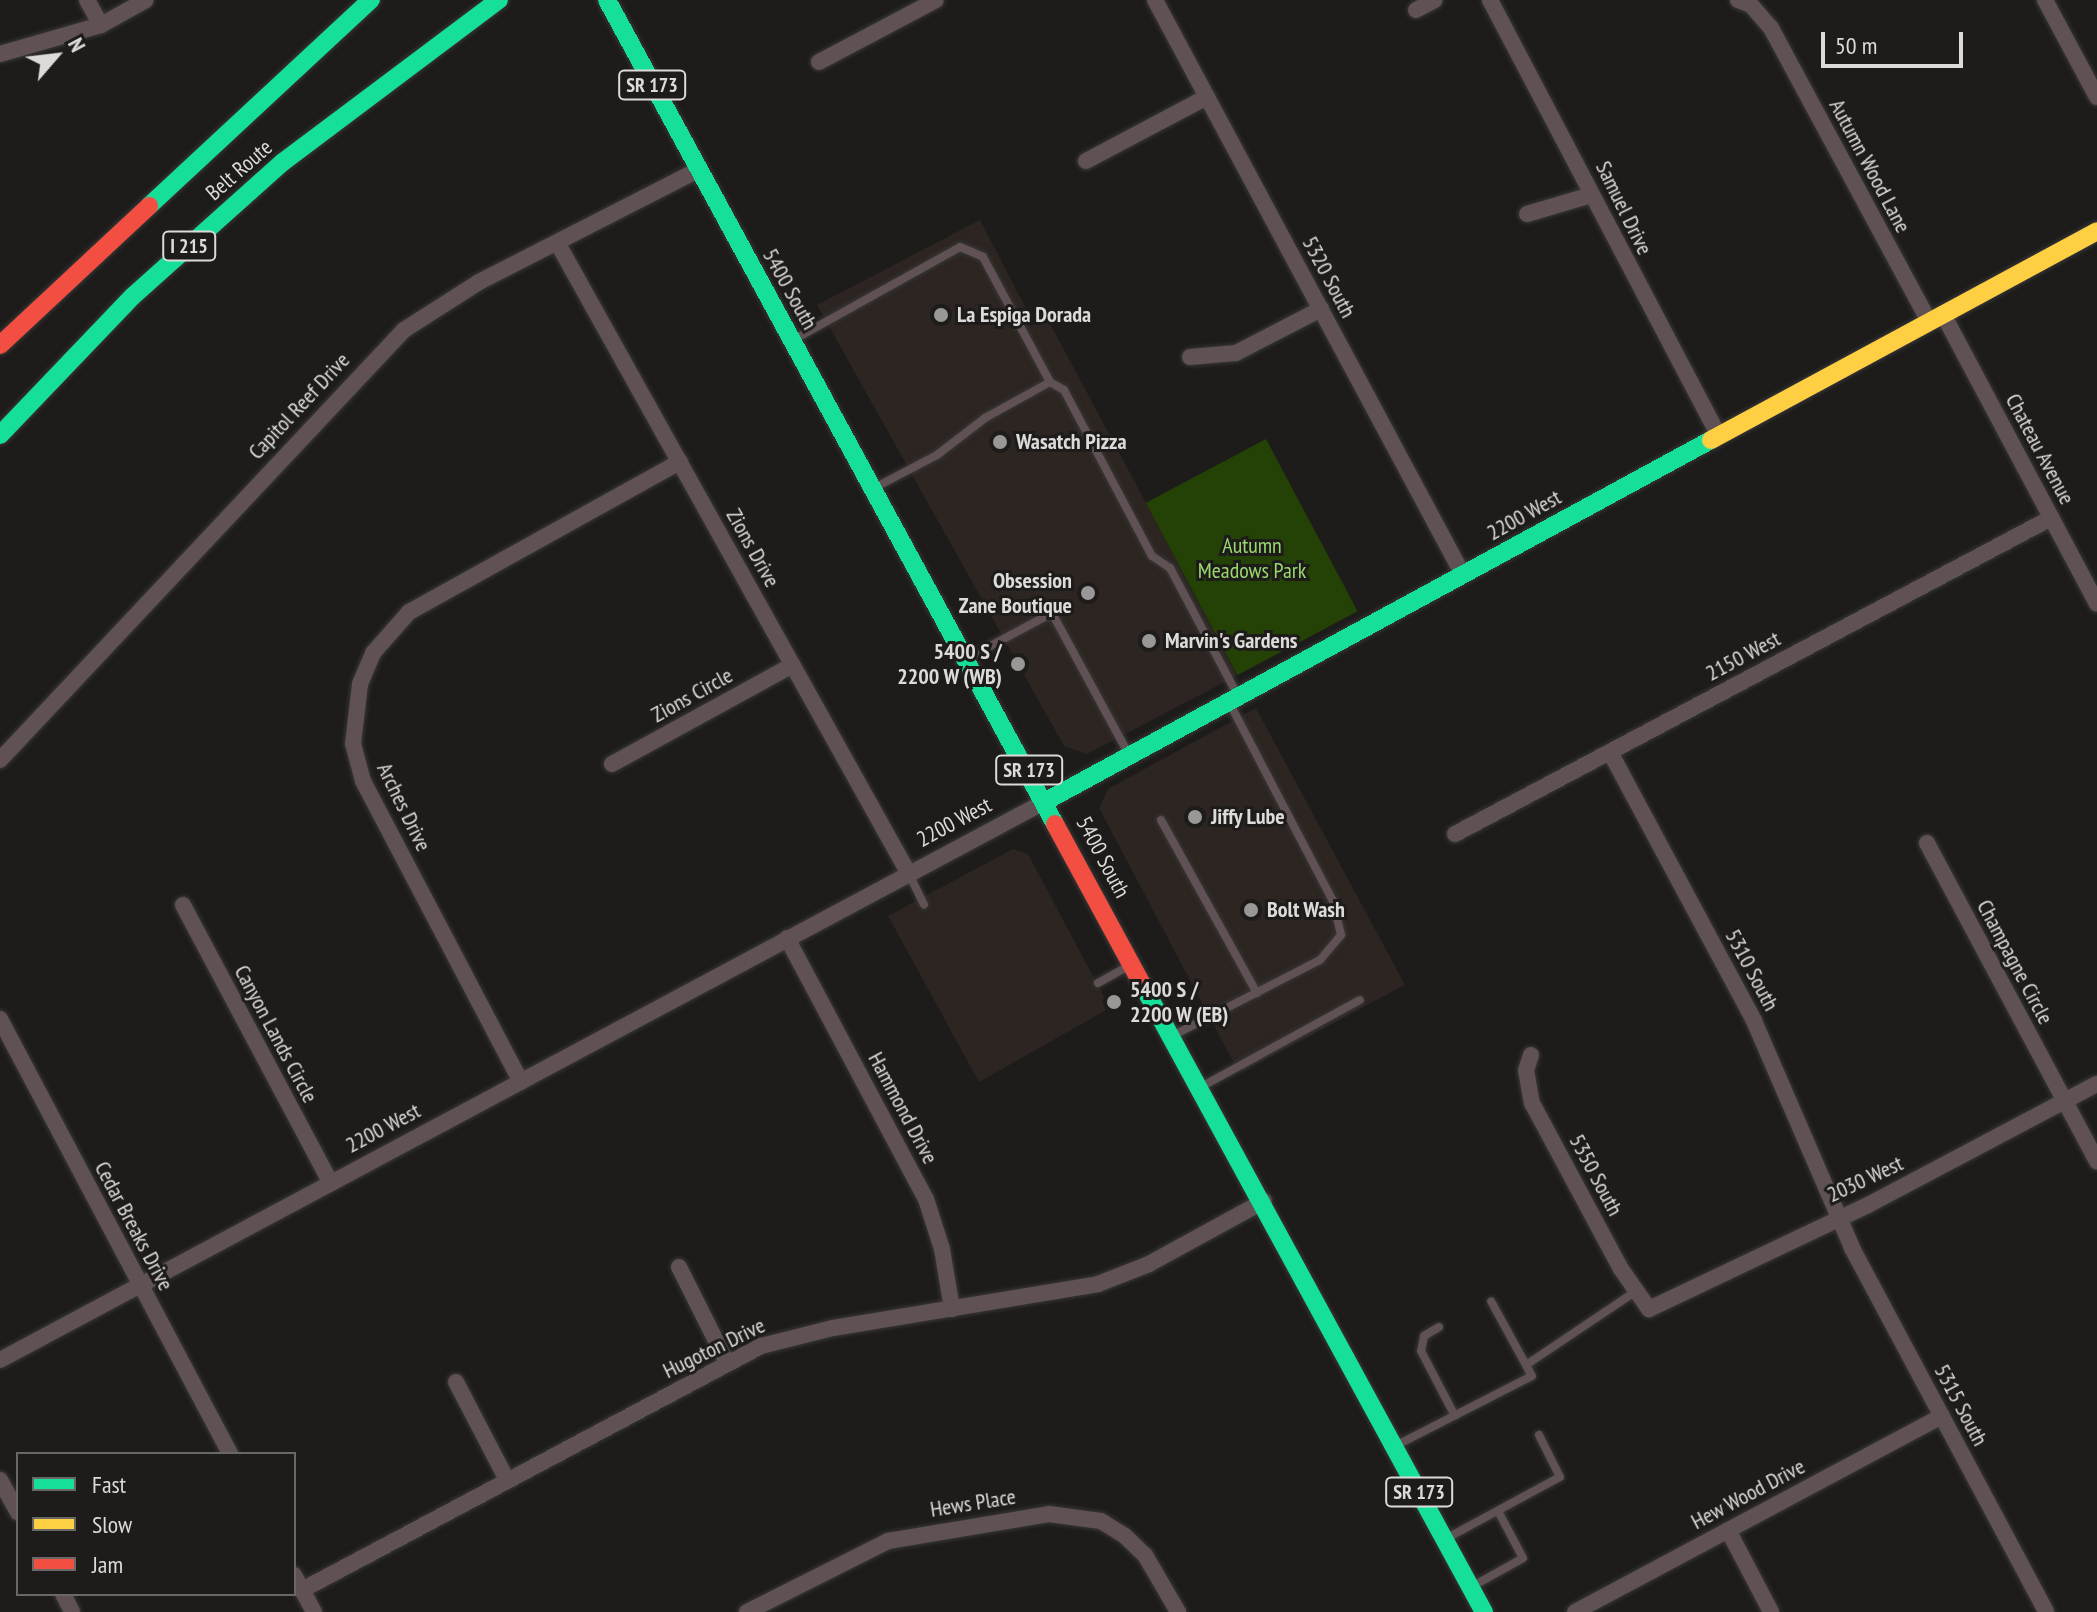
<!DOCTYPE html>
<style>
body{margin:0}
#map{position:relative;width:2097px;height:1612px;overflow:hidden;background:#1d1c1b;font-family:"PT Sans Narrow",sans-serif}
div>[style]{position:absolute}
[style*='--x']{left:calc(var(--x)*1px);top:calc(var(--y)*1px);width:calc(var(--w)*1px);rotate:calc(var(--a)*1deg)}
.built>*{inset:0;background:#2c2521}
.green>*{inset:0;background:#244205;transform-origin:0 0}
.roads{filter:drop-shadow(0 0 2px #383736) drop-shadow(0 0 2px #383736)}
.lane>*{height:8px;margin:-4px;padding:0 4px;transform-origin:4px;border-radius:4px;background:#605154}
.street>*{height:16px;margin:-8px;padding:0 8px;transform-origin:8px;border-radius:8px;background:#605154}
.fast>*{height:18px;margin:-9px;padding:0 9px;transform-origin:9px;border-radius:9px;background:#16e098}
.slow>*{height:18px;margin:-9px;padding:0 9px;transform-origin:9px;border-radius:9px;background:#ffcf43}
.jam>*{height:18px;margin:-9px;padding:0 9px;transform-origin:9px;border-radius:9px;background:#f24e42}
.dots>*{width:22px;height:22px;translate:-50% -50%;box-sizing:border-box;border:4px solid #1e1c1a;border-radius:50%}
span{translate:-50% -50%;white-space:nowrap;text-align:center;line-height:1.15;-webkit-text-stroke:6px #1e1c1a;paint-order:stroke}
.shield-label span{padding:2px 6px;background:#1e1c1a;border:2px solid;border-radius:6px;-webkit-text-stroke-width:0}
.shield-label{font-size:20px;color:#dddbda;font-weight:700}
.street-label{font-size:22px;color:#dddbda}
.poi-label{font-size:22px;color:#dddbda;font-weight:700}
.left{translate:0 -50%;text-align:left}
.right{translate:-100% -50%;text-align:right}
.park-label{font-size:22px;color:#99d86d}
.legend{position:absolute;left:16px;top:1452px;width:280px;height:144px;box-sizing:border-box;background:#1e1c1a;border:2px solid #6a6867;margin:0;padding:10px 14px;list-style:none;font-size:24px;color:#dddbda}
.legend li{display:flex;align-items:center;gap:16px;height:40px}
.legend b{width:40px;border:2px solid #6a6867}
.north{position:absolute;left:16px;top:16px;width:80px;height:80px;-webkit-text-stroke:6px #1e1c1a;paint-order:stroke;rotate:62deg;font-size:22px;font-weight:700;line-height:32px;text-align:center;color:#dddbda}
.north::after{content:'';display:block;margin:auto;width:28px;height:36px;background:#dddbda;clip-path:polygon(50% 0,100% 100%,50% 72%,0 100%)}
.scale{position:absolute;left:1821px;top:32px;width:142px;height:36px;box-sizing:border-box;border:4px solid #dddbda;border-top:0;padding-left:10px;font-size:24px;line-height:28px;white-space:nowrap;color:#dddbda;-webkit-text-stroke:6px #1e1c1a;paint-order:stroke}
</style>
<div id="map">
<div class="built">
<div style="clip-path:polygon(980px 220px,1033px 322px,1046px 316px,1238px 675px,1087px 754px,1064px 746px,817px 305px)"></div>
<div style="clip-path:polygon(1256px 708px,1405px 985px,1239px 1073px,1099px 808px,1108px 789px)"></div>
<div style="clip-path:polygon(1013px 849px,1028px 854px,1110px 1008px,979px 1082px,888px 916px)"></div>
</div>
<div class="green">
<div style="left:1266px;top:439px;width:195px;height:136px;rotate:62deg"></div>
</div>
<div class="roads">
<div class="lane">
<div style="--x:795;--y:339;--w:189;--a:-29.1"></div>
<div style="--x:960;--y:247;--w:25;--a:23"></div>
<div style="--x:983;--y:257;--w:142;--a:61.8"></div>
<div style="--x:1050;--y:382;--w:16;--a:30"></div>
<div style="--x:1064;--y:390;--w:188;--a:62.1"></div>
<div style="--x:1152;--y:556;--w:22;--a:34"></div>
<div style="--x:1170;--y:568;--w:145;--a:62"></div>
<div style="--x:876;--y:487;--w:69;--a:-27.7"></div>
<div style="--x:937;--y:455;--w:61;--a:-37.6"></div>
<div style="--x:985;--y:418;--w:74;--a:-29"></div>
<div style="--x:968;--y:658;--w:95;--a:-28.2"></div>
<div style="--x:1052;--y:613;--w:159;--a:61.5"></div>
<div style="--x:1161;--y:820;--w:198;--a:61"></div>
<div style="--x:909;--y:874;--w:34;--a:64"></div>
<div style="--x:1098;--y:983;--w:35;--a:-29"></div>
<div style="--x:1174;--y:1035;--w:164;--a:-27.2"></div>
<div style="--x:1320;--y:960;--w:33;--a:-50"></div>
<div style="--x:1341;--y:935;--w:35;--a:-103"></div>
<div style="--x:1333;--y:901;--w:220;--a:-117.6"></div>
<div style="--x:1201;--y:1087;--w:181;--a:-28.7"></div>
<div style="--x:1439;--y:1327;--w:17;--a:149"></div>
<div style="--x:1424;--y:1336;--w:15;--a:101"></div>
<div style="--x:1421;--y:1351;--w:73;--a:62.4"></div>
<div style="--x:1526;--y:1365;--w:133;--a:-33.9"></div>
<div style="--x:1399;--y:1444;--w:149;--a:-27.1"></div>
<div style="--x:1532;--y:1376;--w:85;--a:-118.7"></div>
<div style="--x:1449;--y:1537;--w:126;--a:-28.4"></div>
<div style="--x:1560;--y:1477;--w:47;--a:-116.6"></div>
<div style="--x:1473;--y:1586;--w:57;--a:-29.2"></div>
<div style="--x:1523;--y:1558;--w:53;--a:-118"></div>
</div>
<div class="street">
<div style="--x:87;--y:0;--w:29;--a:61"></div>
<div style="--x:1155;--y:0;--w:652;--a:61.82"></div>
<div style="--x:1490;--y:0;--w:492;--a:62.3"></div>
<div style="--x:1738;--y:0;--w:14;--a:21"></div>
<div style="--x:1751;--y:5;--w:30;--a:49"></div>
<div style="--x:1771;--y:28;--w:334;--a:61.7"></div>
<div style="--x:2045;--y:0;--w:110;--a:61.8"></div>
<div style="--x:1416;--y:10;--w:21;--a:-28"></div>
<div style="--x:0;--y:54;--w:105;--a:-16"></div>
<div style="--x:101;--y:25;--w:51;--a:-29.1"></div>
<div style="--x:819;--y:62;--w:132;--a:-27.9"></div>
<div style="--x:1086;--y:161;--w:137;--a:-27.9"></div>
<div style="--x:1527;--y:214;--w:67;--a:-16.5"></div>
<div style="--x:558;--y:244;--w:721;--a:60.88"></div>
<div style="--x:1943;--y:314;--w:328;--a:62"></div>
<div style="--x:1190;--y:357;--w:46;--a:-5"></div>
<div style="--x:1236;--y:353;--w:96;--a:-27.4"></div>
<div style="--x:1610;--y:752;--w:305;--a:61.8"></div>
<div style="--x:1754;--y:1021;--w:247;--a:66.6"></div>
<div style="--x:1852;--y:1248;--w:412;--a:61.9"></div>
<div style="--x:0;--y:760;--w:590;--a:-46.79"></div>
<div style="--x:404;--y:330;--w:89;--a:-32.6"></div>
<div style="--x:479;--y:282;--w:246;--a:-27.1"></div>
<div style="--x:612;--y:764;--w:206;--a:-28.7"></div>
<div style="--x:1455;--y:834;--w:675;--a:-27.93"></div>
<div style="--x:1927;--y:843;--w:361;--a:61.9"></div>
<div style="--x:183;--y:905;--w:315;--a:62"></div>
<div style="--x:787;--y:938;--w:296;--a:62"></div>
<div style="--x:926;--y:1199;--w:52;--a:72.3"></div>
<div style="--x:942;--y:1249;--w:61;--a:80.5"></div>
<div style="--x:0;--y:1019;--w:492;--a:62.1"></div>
<div style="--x:1531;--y:1055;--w:16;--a:108"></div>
<div style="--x:1526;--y:1070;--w:34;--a:80"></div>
<div style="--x:1532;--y:1103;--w:188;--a:61.8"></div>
<div style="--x:1621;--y:1269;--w:49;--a:55"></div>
<div style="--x:1649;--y:1309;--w:242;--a:-25.4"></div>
<div style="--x:1868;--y:1205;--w:259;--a:-27.9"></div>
<div style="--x:521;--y:1082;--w:340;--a:-117.7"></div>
<div style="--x:363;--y:781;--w:38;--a:-105"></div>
<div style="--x:353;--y:744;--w:60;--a:-83.3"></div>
<div style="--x:360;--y:684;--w:34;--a:-67"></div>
<div style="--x:373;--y:653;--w:55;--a:-48.7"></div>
<div style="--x:409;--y:612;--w:310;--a:-29"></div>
<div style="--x:679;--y:1267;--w:107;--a:63.4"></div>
<div style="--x:0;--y:1360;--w:1186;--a:-28.12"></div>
<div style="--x:456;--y:1382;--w:110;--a:62.5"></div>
<div style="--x:0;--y:1480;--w:37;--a:61"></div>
<div style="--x:1728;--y:1530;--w:93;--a:62.3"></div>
<div style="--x:294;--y:1575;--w:42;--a:61.6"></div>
<div style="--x:302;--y:1590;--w:520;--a:-27.99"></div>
<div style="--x:761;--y:1346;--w:74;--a:-14"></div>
<div style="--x:833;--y:1328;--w:269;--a:-9.4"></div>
<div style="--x:1098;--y:1284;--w:55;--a:-21.4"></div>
<div style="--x:1149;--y:1264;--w:131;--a:-28.7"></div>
<div style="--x:63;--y:1594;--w:20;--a:63"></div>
<div style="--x:747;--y:1612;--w:158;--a:-26.7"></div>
<div style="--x:888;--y:1541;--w:163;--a:-9.5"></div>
<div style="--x:1049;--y:1514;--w:52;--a:7.7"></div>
<div style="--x:1101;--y:1521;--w:28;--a:32"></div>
<div style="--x:1125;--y:1536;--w:28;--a:44"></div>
<div style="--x:1145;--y:1555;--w:66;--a:59.9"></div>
<div style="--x:1575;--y:1612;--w:416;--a:-28.1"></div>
</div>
<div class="fast">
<div style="--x:607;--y:0;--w:938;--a:61.47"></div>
<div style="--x:149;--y:206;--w:303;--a:-42.9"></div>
<div style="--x:0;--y:435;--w:192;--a:-46.3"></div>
<div style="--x:133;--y:296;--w:201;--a:-41.8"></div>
<div style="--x:283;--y:162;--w:270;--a:-36.9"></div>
<div style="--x:1046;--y:801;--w:757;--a:-28.5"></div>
<div style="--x:1142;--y:984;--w:715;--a:61.43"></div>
</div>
<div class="slow">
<div style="--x:1711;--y:440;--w:439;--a:-28.4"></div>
</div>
<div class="jam">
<div style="--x:0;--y:345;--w:204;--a:-43"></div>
<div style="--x:1055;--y:824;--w:182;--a:61.5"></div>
</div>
</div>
<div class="dots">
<div style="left:941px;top:315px;background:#9a9897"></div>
<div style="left:1000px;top:442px;background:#9a9897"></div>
<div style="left:1088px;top:593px;background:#9a9897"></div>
<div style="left:1149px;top:641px;background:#9a9897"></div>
<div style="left:1018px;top:664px;background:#9a9897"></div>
<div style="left:1195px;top:817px;background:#9a9897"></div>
<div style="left:1251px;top:910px;background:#9a9897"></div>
<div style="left:1114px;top:1002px;background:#9a9897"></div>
</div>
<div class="shield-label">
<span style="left:652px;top:85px">SR 173</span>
<span style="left:189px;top:246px">I 215</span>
<span style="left:1029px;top:770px">SR 173</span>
<span style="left:1419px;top:1492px">SR 173</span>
</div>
<div class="street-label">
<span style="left:1870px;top:166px;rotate:62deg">Autumn Wood Lane</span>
<span style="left:239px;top:170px;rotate:-41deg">Belt Route</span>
<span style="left:1624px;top:208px;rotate:64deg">Samuel Drive</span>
<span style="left:1329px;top:277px;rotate:62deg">5320 South</span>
<span style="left:790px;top:289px;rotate:61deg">5400 South</span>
<span style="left:299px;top:406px;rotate:-47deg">Capitol Reef Drive</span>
<span style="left:2040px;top:449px;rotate:62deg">Chateau Avenue</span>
<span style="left:1524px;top:515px;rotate:-29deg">2200 West</span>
<span style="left:753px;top:548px;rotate:61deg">Zions Drive</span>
<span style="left:1743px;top:656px;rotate:-28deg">2150 West</span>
<span style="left:692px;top:695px;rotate:-29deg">Zions Circle</span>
<span style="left:404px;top:807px;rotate:64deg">Arches Drive</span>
<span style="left:954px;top:822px;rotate:-28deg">2200 West</span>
<span style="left:1103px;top:857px;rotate:62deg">5400 South</span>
<span style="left:2015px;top:962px;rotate:62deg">Champagne Circle</span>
<span style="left:1752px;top:970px;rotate:62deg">5310 South</span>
<span style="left:276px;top:1034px;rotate:62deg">Canyon Lands Circle</span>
<span style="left:903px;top:1108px;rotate:62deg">Hammond Drive</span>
<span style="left:383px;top:1128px;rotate:-28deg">2200 West</span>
<span style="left:1596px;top:1175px;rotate:62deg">5350 South</span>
<span style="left:1865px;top:1179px;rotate:-25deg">2030 West</span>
<span style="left:134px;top:1226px;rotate:62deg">Cedar Breaks Drive</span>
<span style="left:714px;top:1348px;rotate:-26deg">Hugoton Drive</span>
<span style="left:1961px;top:1405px;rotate:62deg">5315 South</span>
<span style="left:1748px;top:1494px;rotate:-28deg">Hew Wood Drive</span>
<span style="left:973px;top:1503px;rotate:-9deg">Hews Place</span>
</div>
<div class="poi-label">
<span class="left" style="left:957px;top:315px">La Espiga Dorada</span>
<span class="left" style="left:1016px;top:442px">Wasatch Pizza</span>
<span class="right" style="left:1072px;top:593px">Obsession<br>Zane Boutique</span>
<span class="left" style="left:1165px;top:641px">Marvin's Gardens</span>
<span class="right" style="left:1002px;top:664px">5400 S /<br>2200 W (WB)</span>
<span class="left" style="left:1211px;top:817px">Jiffy Lube</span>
<span class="left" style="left:1267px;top:910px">Bolt Wash</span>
<span class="left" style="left:1130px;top:1002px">5400 S /<br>2200 W (EB)</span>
</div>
<div class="park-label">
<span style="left:1252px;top:558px">Autumn<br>Meadows Park</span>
</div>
<ul class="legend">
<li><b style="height:10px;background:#16e098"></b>Fast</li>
<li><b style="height:10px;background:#ffcf43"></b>Slow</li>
<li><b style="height:10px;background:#f24e42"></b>Jam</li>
</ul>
<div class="north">N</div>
<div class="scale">50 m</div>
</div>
